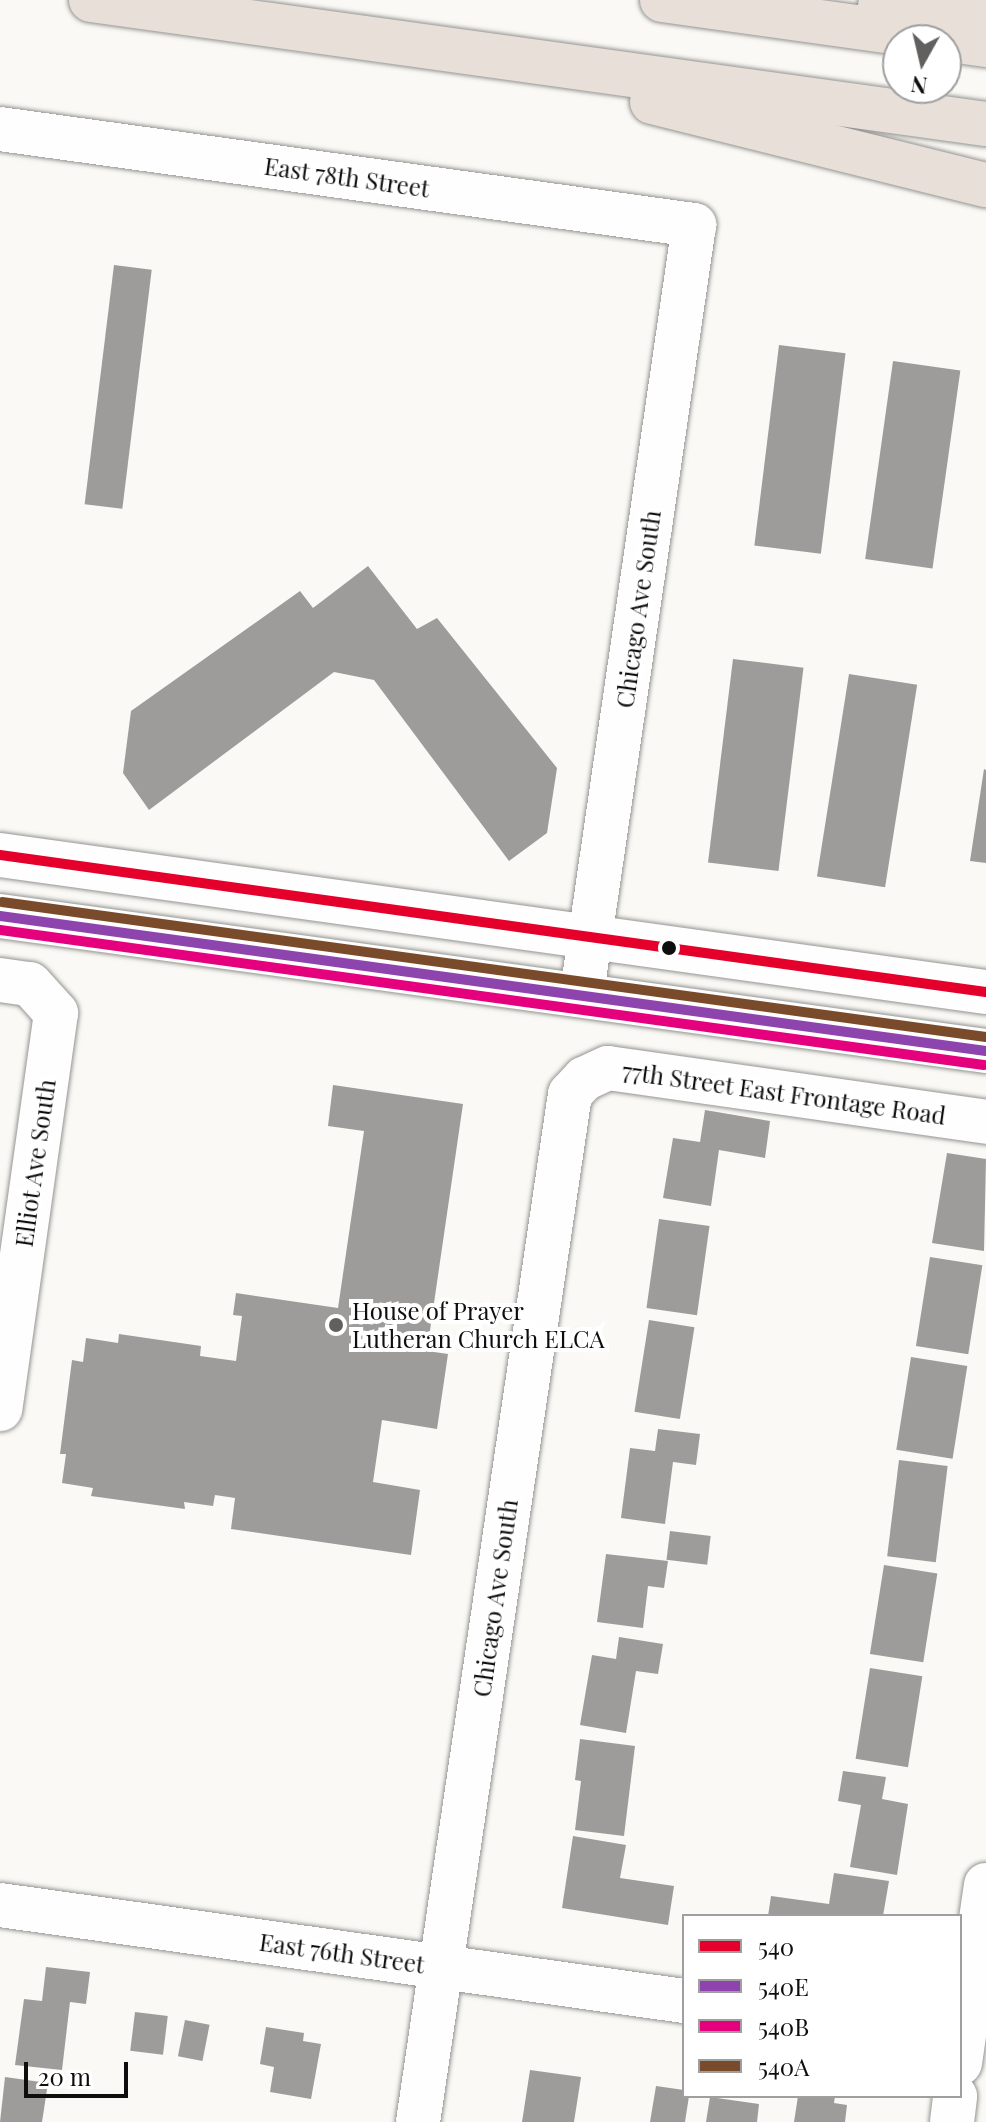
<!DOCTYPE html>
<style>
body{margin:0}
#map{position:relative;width:986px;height:2122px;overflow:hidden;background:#faf9f5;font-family:"Playfair Display",serif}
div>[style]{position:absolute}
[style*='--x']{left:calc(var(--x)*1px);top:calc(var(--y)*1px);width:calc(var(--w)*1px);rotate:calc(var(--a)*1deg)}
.building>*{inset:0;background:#9e9c9a;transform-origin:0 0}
.roads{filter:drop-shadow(0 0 2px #949492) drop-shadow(0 0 2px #949492)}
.minor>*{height:44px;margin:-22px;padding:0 22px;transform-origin:22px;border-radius:22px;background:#fefefe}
.highway>*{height:44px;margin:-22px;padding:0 22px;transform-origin:22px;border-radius:22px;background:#e7dfd8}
.bus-1>*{height:10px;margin:-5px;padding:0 5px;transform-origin:5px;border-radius:5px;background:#e4002b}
.bus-2>*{height:10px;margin:-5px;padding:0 5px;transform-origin:5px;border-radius:5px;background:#8e44ad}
.bus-3>*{height:10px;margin:-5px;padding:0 5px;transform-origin:5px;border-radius:5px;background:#e5007d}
.bus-4>*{height:10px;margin:-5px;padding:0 5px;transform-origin:5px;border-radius:5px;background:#7a4b2a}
.dots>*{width:22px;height:22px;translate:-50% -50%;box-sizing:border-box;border:4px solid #fff;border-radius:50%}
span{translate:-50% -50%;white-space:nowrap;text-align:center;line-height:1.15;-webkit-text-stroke:8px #fff;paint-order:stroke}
.street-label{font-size:24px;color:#0e0e0e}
.poi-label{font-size:24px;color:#0e0e0e}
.left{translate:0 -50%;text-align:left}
.legend{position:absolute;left:682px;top:1914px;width:280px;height:184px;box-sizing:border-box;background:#fff;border:2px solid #9f9f9f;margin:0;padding:10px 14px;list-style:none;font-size:24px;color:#0e0e0e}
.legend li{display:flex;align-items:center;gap:16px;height:40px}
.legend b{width:40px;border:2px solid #9f9f9f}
.north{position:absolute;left:882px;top:24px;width:80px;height:80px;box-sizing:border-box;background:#fff;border:2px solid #9f9f9f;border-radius:50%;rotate:188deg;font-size:22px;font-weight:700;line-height:32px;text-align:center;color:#0e0e0e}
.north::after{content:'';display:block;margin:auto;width:28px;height:36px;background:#61605f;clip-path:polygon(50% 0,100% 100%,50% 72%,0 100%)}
.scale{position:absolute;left:24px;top:2062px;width:104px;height:36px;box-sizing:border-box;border:4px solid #0e0e0e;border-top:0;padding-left:10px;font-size:24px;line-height:28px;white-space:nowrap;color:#0e0e0e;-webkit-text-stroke:6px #fff;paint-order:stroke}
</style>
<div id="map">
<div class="building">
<div style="left:114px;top:265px;width:38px;height:241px;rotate:7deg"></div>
<div style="left:779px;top:345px;width:67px;height:202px;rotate:7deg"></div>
<div style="left:893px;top:361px;width:68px;height:200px;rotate:8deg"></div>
<div style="clip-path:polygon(368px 566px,417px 629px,437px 618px,557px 768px,547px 833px,509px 861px,374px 680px,334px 672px,149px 810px,123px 773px,131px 711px,300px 591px,313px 608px)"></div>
<div style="left:733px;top:659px;width:71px;height:205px;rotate:7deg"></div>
<div style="left:849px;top:674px;width:69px;height:205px;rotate:9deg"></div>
<div style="clip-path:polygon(984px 769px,986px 770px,986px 863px,970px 861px)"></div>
<div style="clip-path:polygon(333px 1085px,463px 1104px,427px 1351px,448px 1354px,437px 1429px,382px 1420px,373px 1482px,420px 1490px,411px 1555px,231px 1529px,235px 1498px,215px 1495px,213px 1506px,184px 1502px,185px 1509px,91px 1496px,93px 1488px,62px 1483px,66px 1454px,60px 1454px,72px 1360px,83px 1362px,86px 1338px,118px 1343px,119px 1334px,201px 1346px,200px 1356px,236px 1361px,242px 1316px,233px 1315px,236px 1293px,338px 1308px,364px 1131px,328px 1126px)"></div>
<div style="clip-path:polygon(705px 1110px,770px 1121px,765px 1158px,719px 1150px,711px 1206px,663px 1198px,673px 1138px,700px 1142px)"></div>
<div style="clip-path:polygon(947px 1153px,986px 1159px,984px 1251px,932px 1243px)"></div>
<div style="left:659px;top:1219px;width:51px;height:90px;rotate:8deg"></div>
<div style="left:930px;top:1257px;width:53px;height:90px;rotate:9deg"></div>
<div style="left:649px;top:1320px;width:46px;height:93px;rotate:9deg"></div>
<div style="left:911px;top:1357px;width:57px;height:94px;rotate:9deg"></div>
<div style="clip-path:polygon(658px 1429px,700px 1434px,696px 1465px,673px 1462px,665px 1524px,621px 1518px,630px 1448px,655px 1451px)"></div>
<div style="left:899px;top:1460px;width:49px;height:97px;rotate:7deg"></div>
<div style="left:670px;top:1531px;width:41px;height:29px;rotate:7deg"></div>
<div style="clip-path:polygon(606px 1554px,668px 1561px,664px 1588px,648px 1586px,643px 1628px,597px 1622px)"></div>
<div style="left:884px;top:1565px;width:54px;height:90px;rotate:9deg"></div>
<div style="clip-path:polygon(619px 1637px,663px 1644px,658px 1674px,636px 1671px,626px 1733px,580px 1725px,592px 1655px,616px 1659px)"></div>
<div style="left:870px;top:1668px;width:53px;height:92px;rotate:9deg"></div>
<div style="clip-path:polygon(580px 1739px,635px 1746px,624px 1836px,575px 1830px,581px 1781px,575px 1780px)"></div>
<div style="clip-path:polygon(843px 1771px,886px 1777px,882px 1799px,908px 1804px,897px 1875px,850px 1867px,861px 1805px,838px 1801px)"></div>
<div style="clip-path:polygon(573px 1836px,626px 1845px,620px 1878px,674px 1886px,668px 1925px,562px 1908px)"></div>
<div style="clip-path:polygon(834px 1873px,889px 1881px,883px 1916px,768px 1916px,771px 1896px,829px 1904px)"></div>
<div style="clip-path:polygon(46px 1967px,90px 1972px,86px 2004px,70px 2002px,62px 2070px,15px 2065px,24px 1999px,42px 2001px)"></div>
<div style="left:135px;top:2012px;width:33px;height:39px;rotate:7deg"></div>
<div style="left:185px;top:2020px;width:25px;height:37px;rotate:11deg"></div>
<div style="clip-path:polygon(266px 2027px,304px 2033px,303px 2041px,321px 2044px,311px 2099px,270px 2092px,274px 2067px,260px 2064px)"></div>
<div style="clip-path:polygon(530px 2070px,581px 2077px,574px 2122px,522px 2122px)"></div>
<div style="clip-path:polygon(5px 2077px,48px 2083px,42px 2122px,0 2122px)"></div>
<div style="clip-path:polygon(656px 2086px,684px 2090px,684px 2096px,689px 2096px,685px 2122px,650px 2122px)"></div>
<div style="clip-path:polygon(798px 2096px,835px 2096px,834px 2103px,847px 2105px,845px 2122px,794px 2122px)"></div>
<div style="clip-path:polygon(710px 2097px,759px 2104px,757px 2122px,706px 2122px)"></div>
</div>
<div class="roads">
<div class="minor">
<div style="--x:0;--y:129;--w:701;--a:7.88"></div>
<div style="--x:694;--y:225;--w:776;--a:98.3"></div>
<div style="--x:0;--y:855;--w:995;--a:7.91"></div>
<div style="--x:0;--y:916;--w:995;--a:7.8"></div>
<div style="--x:0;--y:980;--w:30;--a:8"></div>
<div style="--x:30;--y:984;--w:39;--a:48"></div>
<div style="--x:56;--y:1013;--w:400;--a:98"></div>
<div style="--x:0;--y:1905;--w:691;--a:7.99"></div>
<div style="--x:960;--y:2063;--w:180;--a:-81.7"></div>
<div style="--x:418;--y:2122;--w:1039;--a:-81.59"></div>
<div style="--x:570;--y:1094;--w:21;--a:-47"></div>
<div style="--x:584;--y:1079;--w:26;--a:-25"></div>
<div style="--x:608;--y:1068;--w:382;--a:8.1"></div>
<div style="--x:952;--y:2122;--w:26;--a:-83"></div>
</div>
<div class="highway">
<div style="--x:91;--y:0;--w:904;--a:7.89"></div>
<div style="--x:662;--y:0;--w:327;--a:7.9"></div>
<div style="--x:880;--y:6;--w:106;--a:1.1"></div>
<div style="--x:652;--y:102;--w:344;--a:14"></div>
</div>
</div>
<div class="bus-1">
<div style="--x:0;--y:855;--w:995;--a:7.91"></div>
</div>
<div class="bus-2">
<div style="--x:0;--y:916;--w:995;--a:7.8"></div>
</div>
<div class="bus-3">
<div style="--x:0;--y:930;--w:993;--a:7.81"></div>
</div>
<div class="bus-4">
<div style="--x:2;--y:902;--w:993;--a:7.81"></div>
</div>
<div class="dots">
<div style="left:669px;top:948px;background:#0e0e0e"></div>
<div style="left:336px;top:1325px;background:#61605f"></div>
</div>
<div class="street-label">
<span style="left:347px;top:177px;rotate:8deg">East 78th Street</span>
<span style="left:638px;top:609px;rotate:-82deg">Chicago Ave South</span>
<span style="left:784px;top:1093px;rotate:8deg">77th Street East Frontage Road</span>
<span style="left:35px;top:1163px;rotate:-82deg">Elliot Ave South</span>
<span style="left:495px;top:1598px;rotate:-82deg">Chicago Ave South</span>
<span style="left:342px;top:1953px;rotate:8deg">East 76th Street</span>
</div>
<div class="poi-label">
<span class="left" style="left:352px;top:1325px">House of Prayer<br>Lutheran Church ELCA</span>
</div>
<ul class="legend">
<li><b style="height:10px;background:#e4002b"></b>540</li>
<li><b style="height:10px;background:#8e44ad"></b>540E</li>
<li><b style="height:10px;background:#e5007d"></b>540B</li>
<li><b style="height:10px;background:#7a4b2a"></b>540A</li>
</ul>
<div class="north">N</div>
<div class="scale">20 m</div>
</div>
